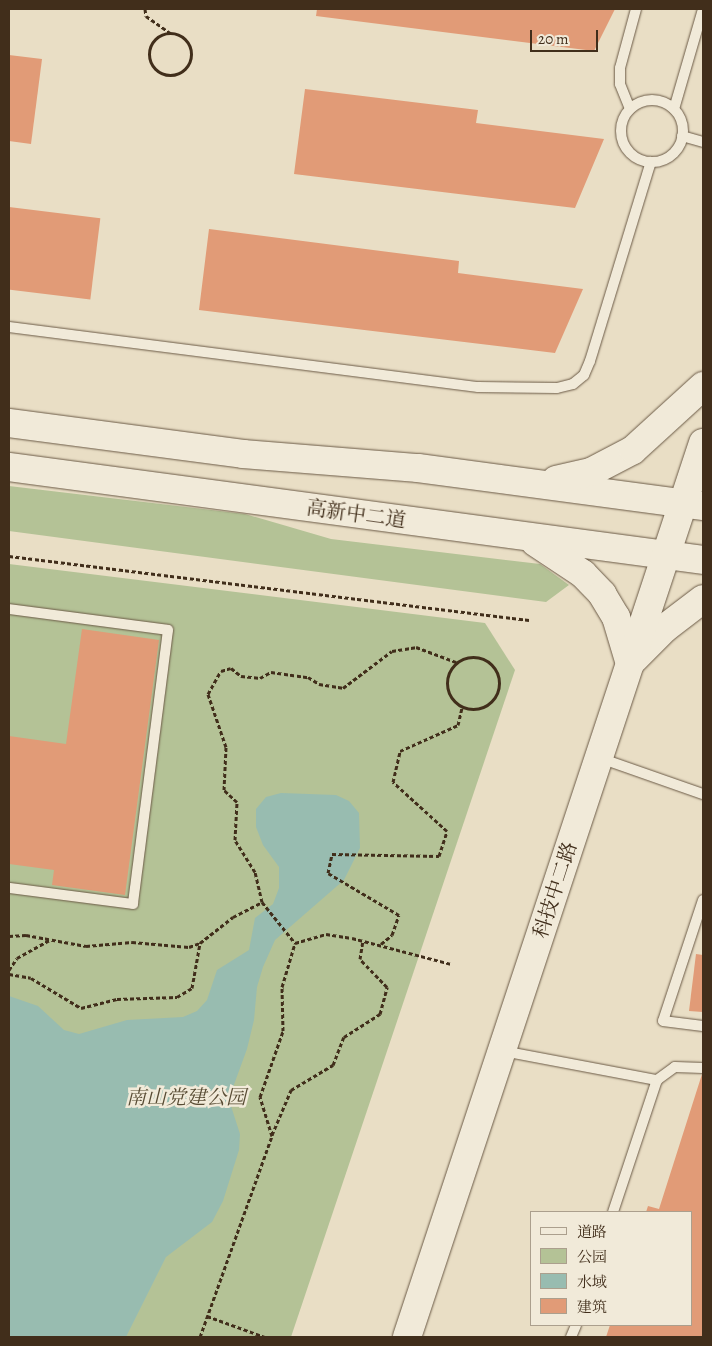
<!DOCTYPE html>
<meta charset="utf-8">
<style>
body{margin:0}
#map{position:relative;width:712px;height:1346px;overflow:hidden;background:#e9dec5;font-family:Alegreya,"Noto Serif SC",serif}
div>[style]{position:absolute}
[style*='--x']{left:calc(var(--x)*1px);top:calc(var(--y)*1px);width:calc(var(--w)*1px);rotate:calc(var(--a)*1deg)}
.green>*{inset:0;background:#b4c296}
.water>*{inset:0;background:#98bcb0}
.building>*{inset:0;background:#e19b77;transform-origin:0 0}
.path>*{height:3px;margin-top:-1.5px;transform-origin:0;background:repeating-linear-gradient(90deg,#412e1b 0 4px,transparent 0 6.5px)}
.path>.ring{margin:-1.5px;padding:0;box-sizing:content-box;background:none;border:3px solid #412e1b;border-radius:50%}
.roads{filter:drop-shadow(0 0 1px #6b5a46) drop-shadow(0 0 1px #6b5a46)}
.service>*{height:10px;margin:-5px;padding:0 5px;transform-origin:5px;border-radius:5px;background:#f1ead9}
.service>.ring{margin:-5px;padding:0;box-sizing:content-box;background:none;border:10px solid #f1ead9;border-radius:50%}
.secondary>*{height:28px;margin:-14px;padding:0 14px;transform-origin:14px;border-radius:14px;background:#f1ead9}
span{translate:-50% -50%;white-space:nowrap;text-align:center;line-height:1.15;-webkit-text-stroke:5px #f1ead9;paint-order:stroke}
.street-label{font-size:20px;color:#412e1b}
.park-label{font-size:20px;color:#584c34;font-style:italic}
.frame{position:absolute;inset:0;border:10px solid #412e1b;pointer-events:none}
.legend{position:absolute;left:530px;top:1211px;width:162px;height:115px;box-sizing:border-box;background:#f1ead9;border:1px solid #ab9f8d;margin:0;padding:6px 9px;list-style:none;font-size:15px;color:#412e1b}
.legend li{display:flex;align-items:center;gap:10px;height:25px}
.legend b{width:25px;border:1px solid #ab9f8d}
.scale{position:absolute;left:530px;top:30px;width:68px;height:22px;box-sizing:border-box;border:2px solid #412e1b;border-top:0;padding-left:6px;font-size:15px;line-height:18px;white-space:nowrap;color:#412e1b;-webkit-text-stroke:4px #f1ead9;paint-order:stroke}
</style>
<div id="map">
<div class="green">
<div style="clip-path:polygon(9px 486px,245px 514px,331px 539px,540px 564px,569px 585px,546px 602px,9px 531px)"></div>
<div style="clip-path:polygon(9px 564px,485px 623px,515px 670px,291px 1337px,9px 1337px)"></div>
</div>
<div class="water">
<div style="clip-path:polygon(281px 793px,336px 795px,349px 801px,359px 813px,360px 848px,344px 880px,275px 940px,263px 967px,257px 987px,254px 1020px,247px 1049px,232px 1090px,230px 1103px,240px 1134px,239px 1150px,223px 1201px,212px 1222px,166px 1257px,126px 1337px,9px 1337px,9px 996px,38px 1006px,64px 1030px,79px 1034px,127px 1020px,183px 1017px,197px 1011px,207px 1000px,217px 970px,249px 950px,255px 918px,273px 904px,279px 888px,279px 867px,263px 845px,256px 827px,256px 809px,266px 797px)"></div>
</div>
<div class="building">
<div style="clip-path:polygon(317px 9px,615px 9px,594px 51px,316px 16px)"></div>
<div style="clip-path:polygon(9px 55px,42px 59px,31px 144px,9px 141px)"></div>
<div style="clip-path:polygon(305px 89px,478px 110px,476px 123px,604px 139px,575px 208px,294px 174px)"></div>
<div style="left:9px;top:207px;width:92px;height:82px;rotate:7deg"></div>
<div style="clip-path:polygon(209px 229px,459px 261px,458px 273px,583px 289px,555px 353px,199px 310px)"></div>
<div style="clip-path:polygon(82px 629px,159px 640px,125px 895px,52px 885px,54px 870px,9px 864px,9px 736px,66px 744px)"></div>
<div style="clip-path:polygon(696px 954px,703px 955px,703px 1012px,689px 1011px)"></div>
<div style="clip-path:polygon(703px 1071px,703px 1337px,606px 1337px,610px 1325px,691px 1325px,691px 1212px,646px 1212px,648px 1206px,659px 1209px)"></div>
</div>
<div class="path">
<div style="--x:145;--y:9;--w:7;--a:82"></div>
<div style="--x:146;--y:16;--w:29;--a:35"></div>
<div class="ring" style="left:149px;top:33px;width:39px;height:39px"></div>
<div style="--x:9;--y:556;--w:524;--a:7.02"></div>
<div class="ring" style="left:447px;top:657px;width:49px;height:49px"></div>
<div style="--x:262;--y:902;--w:53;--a:51.2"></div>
<div style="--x:9;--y:936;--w:17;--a:-3"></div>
<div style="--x:26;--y:935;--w:61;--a:10.4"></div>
<div style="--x:86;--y:946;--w:46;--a:-5"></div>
<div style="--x:132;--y:942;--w:57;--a:5"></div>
<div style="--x:189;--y:947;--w:12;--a:-20"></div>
<div style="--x:200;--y:943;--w:42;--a:-38.2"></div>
<div style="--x:233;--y:917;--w:33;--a:-27"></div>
<div style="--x:262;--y:902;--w:31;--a:-103"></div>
<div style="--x:255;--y:872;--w:38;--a:-122"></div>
<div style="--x:235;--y:840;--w:38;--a:-87"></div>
<div style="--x:237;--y:802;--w:18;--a:-137"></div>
<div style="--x:224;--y:790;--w:43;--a:-87.3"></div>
<div style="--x:226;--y:747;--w:56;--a:-108.8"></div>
<div style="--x:208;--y:694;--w:26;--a:-61"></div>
<div style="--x:221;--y:671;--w:10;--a:-17"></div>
<div style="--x:231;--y:668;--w:13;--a:39"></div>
<div style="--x:241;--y:676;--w:19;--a:6"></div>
<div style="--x:260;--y:678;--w:13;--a:-29"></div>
<div style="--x:271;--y:672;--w:37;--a:8"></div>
<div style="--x:308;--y:677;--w:13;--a:32"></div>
<div style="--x:319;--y:684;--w:24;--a:9"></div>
<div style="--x:343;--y:688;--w:61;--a:-37.1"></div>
<div style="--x:392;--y:651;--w:24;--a:-9"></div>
<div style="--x:416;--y:647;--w:43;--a:20.6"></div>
<div style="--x:381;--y:944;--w:14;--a:-39"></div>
<div style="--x:392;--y:935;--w:21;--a:-71"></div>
<div style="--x:399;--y:915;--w:82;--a:-149.4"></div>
<div style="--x:328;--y:873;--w:19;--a:-78"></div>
<div style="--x:332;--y:854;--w:107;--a:1.1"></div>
<div style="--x:439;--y:856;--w:26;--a:-72"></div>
<div style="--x:447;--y:831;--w:73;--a:-137.8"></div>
<div style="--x:393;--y:782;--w:32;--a:-77"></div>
<div style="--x:400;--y:751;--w:64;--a:-24.1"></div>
<div style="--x:458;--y:725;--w:18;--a:-77"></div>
<div style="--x:9;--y:970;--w:14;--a:-56"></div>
<div style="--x:17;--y:958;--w:38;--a:-29"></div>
<div style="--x:9;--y:974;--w:22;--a:10"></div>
<div style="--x:31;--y:978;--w:58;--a:31"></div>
<div style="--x:81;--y:1008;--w:37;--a:-14"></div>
<div style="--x:117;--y:999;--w:60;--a:-1.9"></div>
<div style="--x:177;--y:997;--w:17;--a:-31"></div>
<div style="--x:192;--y:988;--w:46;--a:-79.9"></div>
<div style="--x:272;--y:1135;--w:49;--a:-67.1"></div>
<div style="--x:291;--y:1090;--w:49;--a:-30.8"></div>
<div style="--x:333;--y:1065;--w:30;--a:-69"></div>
<div style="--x:344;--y:1037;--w:43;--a:-32.6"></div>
<div style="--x:380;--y:1014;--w:28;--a:-75"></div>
<div style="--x:387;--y:987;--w:39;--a:-134"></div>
<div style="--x:360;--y:959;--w:19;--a:-81"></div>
<div style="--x:207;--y:1316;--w:62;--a:19.9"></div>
<div style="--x:200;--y:1337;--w:214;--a:-70.3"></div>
<div style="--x:272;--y:1136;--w:41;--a:-107.1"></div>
<div style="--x:260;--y:1097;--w:70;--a:-70.8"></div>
<div style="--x:283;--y:1031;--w:44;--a:-91.3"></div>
<div style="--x:282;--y:987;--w:46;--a:-73.5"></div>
<div style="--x:295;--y:943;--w:32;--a:-16"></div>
<div style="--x:326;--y:934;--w:26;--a:9"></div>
<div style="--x:352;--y:938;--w:102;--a:14.7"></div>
</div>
<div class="roads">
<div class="service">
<div class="ring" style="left:621px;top:100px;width:52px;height:52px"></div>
<div style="--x:630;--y:109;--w:27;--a:-112"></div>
<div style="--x:620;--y:84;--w:16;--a:-90"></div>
<div style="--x:620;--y:68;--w:61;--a:-74.8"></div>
<div style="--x:674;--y:109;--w:104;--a:-73.8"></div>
<div style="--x:682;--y:136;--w:22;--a:16"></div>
<div style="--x:9;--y:327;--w:473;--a:7.3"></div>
<div style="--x:478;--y:387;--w:79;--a:0.7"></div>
<div style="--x:557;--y:388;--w:16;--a:-14"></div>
<div style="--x:573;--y:384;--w:14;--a:-39"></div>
<div style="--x:584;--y:375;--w:15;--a:-67"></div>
<div style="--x:590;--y:361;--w:208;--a:-73"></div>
<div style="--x:9;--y:609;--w:160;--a:7.5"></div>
<div style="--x:168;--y:630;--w:276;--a:97.3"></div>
<div style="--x:133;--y:904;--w:125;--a:-172.6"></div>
<div style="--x:600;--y:758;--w:109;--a:19.3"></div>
<div style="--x:703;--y:900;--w:127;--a:108.3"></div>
<div style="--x:663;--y:1021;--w:40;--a:7.1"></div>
<div style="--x:503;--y:1051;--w:157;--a:10.7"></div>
<div style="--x:613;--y:1212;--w:139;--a:-71.6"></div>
<div style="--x:657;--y:1080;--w:22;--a:-36"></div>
<div style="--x:675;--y:1067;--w:28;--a:2"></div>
<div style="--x:571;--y:1337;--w:13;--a:-67"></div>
</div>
<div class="secondary">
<div style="--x:9;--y:423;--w:236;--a:7.5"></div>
<div style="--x:243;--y:454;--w:176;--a:4.6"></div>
<div style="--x:418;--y:468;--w:288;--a:7.6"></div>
<div style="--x:9;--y:467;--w:700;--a:7.63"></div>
<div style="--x:556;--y:480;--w:36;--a:-13"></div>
<div style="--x:591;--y:472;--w:47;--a:-27.6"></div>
<div style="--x:633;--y:450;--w:95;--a:-42.4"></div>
<div style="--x:535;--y:542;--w:58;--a:33.7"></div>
<div style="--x:583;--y:574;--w:28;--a:46"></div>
<div style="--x:602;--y:594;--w:27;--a:59"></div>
<div style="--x:616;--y:617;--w:49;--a:73.4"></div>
<div style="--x:634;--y:659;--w:44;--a:-45"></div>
<div style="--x:665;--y:628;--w:48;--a:-37.3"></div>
<div style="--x:407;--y:1337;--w:942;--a:-71.68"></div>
</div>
</div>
<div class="street-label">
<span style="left:356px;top:514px;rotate:8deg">高新中二道</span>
<span style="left:555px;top:890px;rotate:-72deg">科技中二路</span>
</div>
<div class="park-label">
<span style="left:186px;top:1097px">南山党建公园</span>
</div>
<div class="frame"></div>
<ul class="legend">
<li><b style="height:6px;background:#f1ead9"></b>道路</li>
<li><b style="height:14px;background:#b4c296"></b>公园</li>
<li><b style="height:14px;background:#98bcb0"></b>水域</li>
<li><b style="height:14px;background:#e19b77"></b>建筑</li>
</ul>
<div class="scale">20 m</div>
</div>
